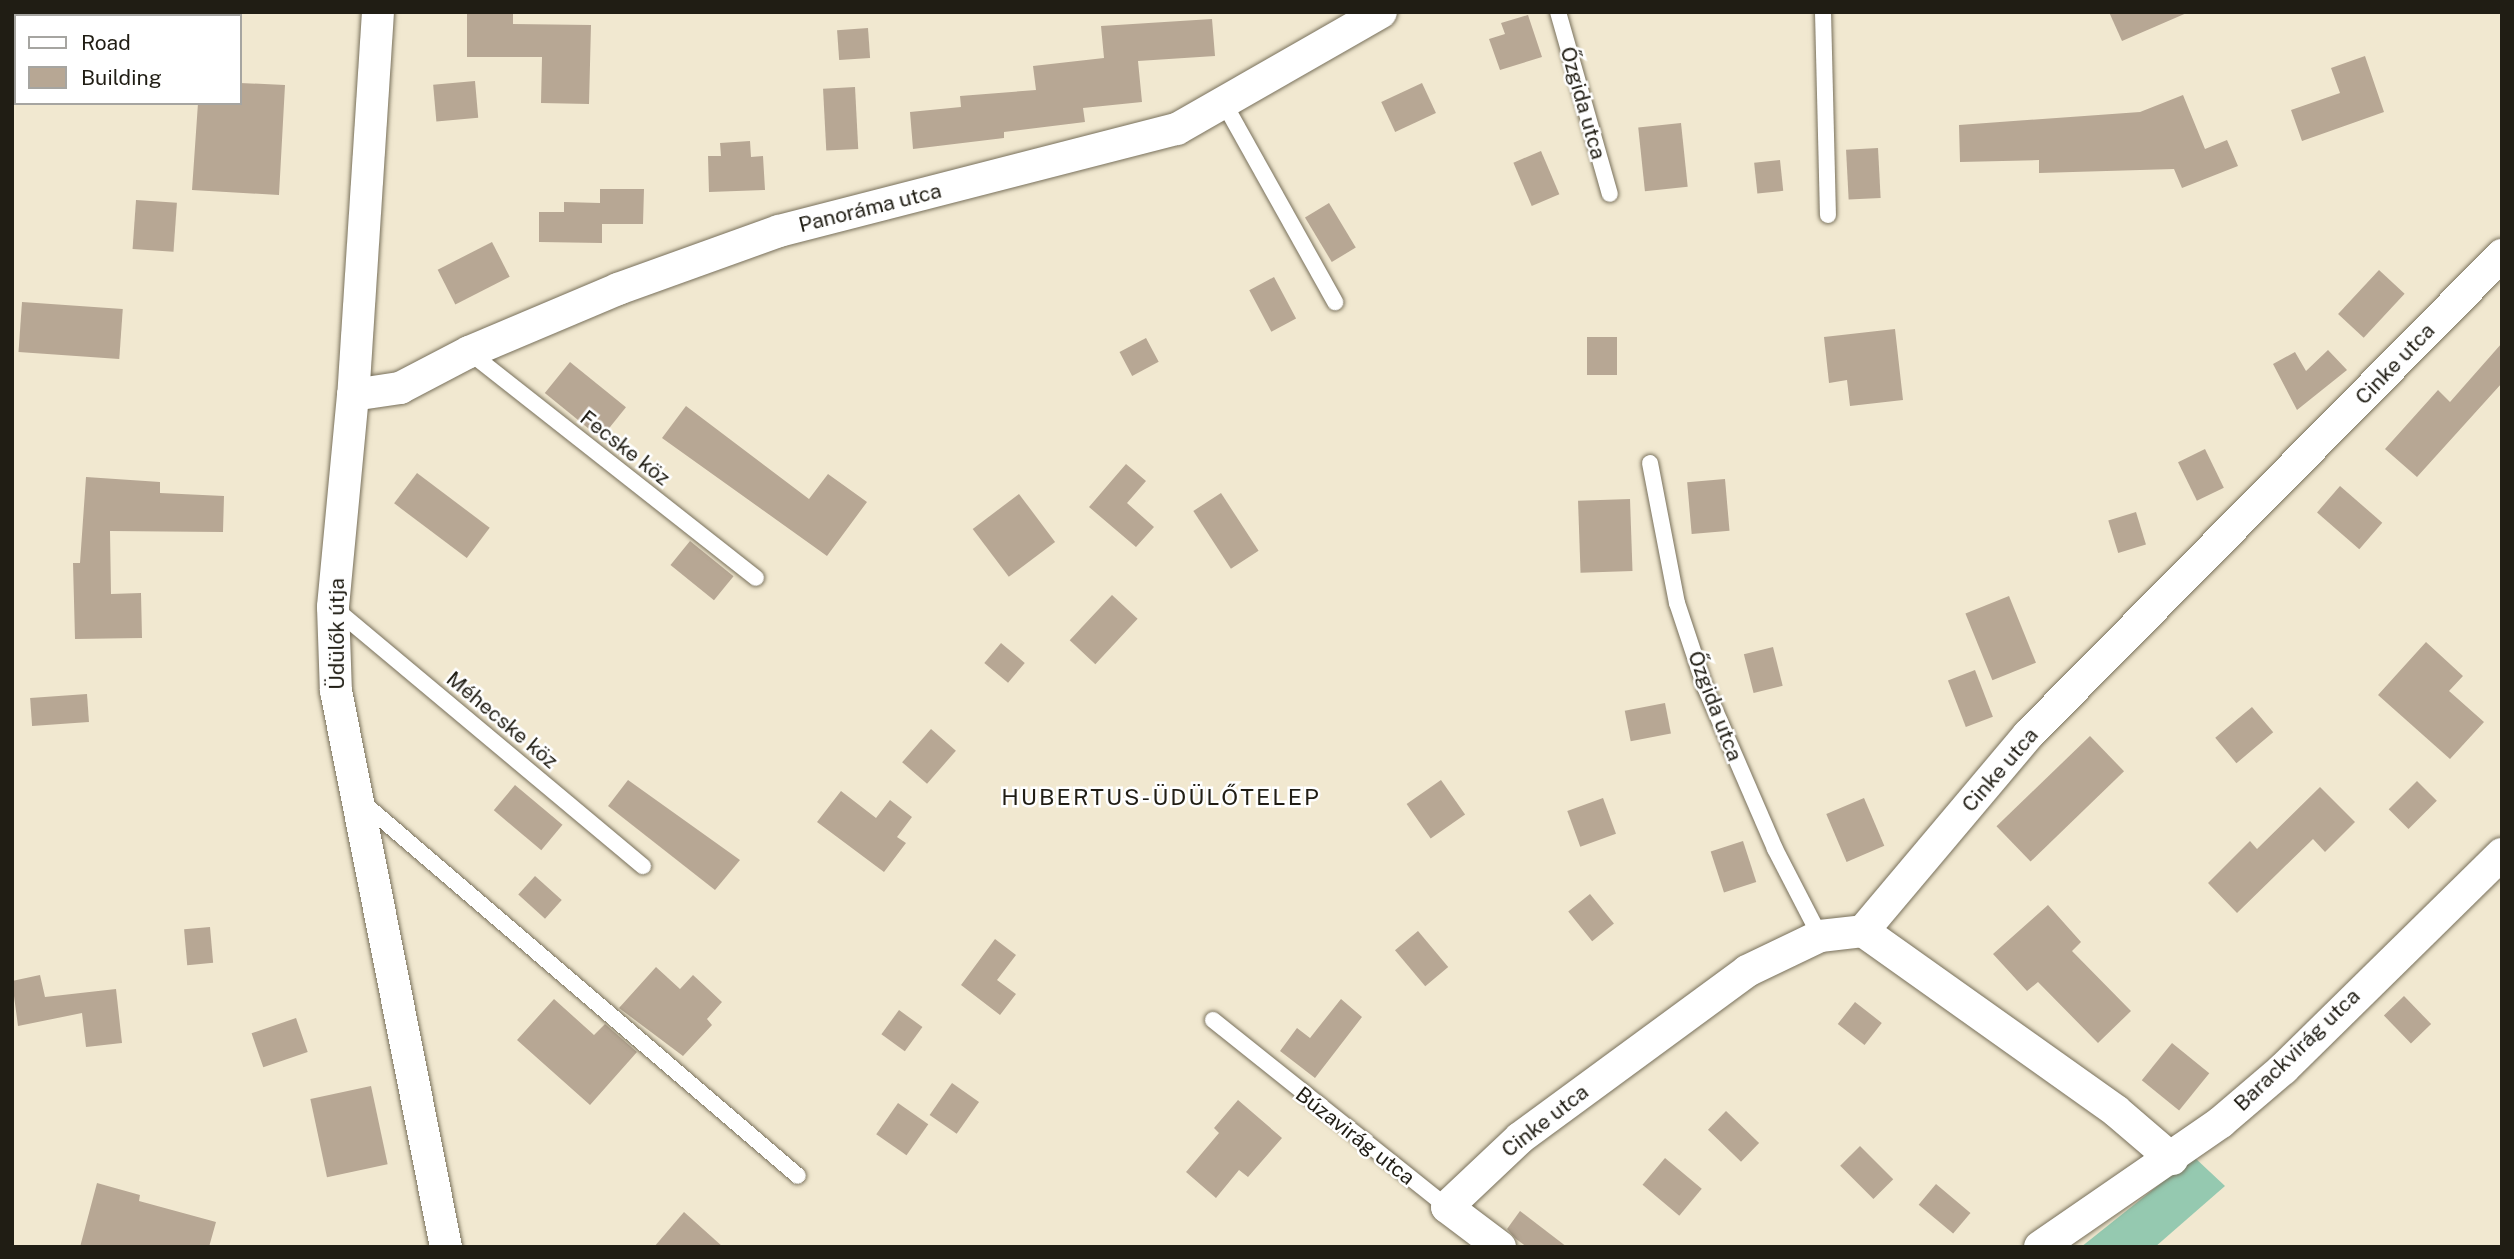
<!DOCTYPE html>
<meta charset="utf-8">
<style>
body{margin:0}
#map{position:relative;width:2514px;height:1259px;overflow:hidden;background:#f1e8d0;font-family:"Public Sans",sans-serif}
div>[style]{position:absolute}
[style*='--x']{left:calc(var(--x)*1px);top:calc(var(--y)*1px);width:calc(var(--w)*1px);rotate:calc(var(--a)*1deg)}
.green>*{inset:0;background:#95c9b0}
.building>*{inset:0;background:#b7a794;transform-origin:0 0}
.roads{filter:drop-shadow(0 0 2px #78705b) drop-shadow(0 0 2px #78705b)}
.lane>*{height:16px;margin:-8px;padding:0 8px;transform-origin:8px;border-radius:8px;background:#fff}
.street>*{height:32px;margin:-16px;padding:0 16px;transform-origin:16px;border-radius:16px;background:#fff}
span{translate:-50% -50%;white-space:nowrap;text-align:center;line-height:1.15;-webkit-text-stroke:5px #fff;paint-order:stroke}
.street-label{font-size:21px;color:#201d14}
.neighbourhood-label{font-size:23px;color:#201d14;letter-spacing:2px}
.frame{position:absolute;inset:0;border:14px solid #201d14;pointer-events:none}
.legend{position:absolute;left:14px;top:14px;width:228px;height:91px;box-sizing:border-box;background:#fff;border:2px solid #a6a5a1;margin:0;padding:9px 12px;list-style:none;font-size:21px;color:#201d14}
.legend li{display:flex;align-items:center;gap:14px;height:35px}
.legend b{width:35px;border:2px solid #a6a5a1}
</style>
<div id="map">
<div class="green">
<div style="clip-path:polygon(2194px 1157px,2225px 1186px,2155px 1247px,2081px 1247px)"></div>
</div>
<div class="building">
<div style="clip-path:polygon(467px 12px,507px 12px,513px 14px,513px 24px,591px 25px,589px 104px,541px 103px,542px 57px,467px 57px)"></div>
<div style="clip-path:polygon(2109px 12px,2189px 12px,2122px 41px)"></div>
<div style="clip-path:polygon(1528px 15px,1542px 57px,1500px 70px,1489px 39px,1505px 34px,1501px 23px)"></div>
<div style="clip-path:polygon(1212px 19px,1215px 56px,1138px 61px,1142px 102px,1083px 108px,1085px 122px,1004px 132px,1004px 138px,913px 149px,910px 112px,961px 107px,960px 96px,1036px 90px,1033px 66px,1104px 58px,1101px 26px)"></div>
<div style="left:868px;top:28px;width:30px;height:31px;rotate:86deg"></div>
<div style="clip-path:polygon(2365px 56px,2384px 112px,2302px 141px,2291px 110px,2340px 93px,2331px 68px)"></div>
<div style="left:475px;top:81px;width:37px;height:42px;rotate:85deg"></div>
<div style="clip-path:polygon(240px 83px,285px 85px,279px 195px,192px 190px,198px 103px,240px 103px)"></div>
<div style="left:1422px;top:83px;width:33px;height:45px;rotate:65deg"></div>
<div style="left:855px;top:87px;width:62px;height:32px;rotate:87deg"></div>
<div style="clip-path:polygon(2183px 95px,2205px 149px,2227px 140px,2238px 166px,2182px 188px,2174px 169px,2039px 173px,2039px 160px,1960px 162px,1959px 125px,2140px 112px)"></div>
<div style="left:1681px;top:123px;width:64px;height:43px;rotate:84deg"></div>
<div style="clip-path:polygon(750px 141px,751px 157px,763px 156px,765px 190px,709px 192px,708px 156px,721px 156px,720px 143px)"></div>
<div style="left:1878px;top:148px;width:50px;height:32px;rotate:87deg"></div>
<div style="left:1541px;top:151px;width:47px;height:30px;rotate:67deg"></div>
<div style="left:1780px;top:160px;width:31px;height:26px;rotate:84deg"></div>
<div style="clip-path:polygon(600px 189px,644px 189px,643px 224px,602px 224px,602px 243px,539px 242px,539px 212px,564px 212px,564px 202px,600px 203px)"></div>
<div style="left:136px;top:200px;width:41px;height:49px;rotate:4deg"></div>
<div style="left:1329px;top:203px;width:52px;height:28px;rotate:59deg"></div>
<div style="left:492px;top:242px;width:39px;height:61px;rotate:63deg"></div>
<div style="left:2379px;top:270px;width:35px;height:60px;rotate:43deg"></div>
<div style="left:1274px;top:277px;width:47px;height:28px;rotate:62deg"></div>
<div style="left:22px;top:302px;width:101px;height:50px;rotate:4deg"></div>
<div style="clip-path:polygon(1895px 329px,1903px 400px,1850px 406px,1847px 380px,1829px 383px,1824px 337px)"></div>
<div style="left:1587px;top:337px;width:30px;height:38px"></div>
<div style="left:1146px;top:338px;width:27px;height:30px;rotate:62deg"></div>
<div style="clip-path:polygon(2502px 343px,2502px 383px,2417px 477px,2385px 449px,2438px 390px,2450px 402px)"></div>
<div style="clip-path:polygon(2328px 350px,2347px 370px,2297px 410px,2273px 364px,2295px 352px,2306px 371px)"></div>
<div style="left:570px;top:362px;width:72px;height:40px;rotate:39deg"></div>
<div style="clip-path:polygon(686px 406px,809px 499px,828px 474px,867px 502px,827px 556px,662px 438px)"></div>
<div style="left:2205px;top:449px;width:43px;height:30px;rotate:64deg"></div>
<div style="clip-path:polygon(1126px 464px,1146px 481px,1127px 503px,1154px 527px,1136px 547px,1089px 507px)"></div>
<div style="left:417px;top:473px;width:91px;height:38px;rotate:37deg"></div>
<div style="clip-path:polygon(86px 477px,160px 482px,160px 493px,224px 496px,223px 532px,110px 531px,111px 594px,141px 593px,142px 638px,75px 639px,73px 563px,80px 563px)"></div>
<div style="left:1725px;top:479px;width:52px;height:38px;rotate:85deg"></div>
<div style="left:2340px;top:486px;width:56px;height:35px;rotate:41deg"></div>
<div style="left:1221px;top:493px;width:69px;height:33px;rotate:57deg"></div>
<div style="left:1019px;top:494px;width:60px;height:58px;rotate:53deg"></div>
<div style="left:1630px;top:499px;width:72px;height:52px;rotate:88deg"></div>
<div style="left:2136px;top:512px;width:34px;height:29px;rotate:73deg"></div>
<div style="left:690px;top:541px;width:56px;height:31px;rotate:39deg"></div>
<div style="left:1112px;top:595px;width:35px;height:62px;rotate:43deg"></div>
<div style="left:2009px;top:596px;width:72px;height:47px;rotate:68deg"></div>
<div style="clip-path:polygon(2426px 642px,2463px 676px,2449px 691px,2484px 722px,2450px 759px,2378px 695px)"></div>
<div style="left:1001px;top:643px;width:31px;height:26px;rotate:40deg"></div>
<div style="left:1773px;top:647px;width:40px;height:30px;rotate:76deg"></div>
<div style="left:1975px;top:670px;width:50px;height:29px;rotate:69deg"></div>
<div style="left:87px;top:694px;width:28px;height:57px;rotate:86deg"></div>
<div style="left:1665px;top:703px;width:31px;height:41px;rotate:79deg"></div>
<div style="left:2252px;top:707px;width:33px;height:48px;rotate:50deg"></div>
<div style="left:931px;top:729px;width:33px;height:44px;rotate:41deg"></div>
<div style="left:2090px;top:736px;width:49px;height:130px;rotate:46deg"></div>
<div style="clip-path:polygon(628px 780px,740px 860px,715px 890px,608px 806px)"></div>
<div style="left:1441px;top:780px;width:42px;height:42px;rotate:55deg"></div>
<div style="left:2417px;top:781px;width:28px;height:40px;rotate:45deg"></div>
<div style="left:515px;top:785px;width:62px;height:33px;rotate:40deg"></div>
<div style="clip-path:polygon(2320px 787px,2355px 822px,2325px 852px,2313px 839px,2237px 913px,2208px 883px,2250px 841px,2257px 849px)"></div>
<div style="clip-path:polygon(841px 791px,876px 818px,890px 800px,912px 817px,897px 837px,906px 843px,884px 872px,817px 822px)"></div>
<div style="left:1603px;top:798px;width:38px;height:38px;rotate:70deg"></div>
<div style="left:1864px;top:798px;width:52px;height:41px;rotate:67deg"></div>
<div style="left:1743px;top:841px;width:43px;height:34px;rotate:72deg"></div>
<div style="left:535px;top:876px;width:36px;height:25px;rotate:42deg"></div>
<div style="left:1590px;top:894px;width:38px;height:28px;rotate:51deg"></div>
<div style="clip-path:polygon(2048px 905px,2081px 942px,2072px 951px,2131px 1011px,2098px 1043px,2038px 982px,2027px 991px,1993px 954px)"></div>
<div style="left:210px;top:927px;width:36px;height:26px;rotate:85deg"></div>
<div style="left:1418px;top:931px;width:47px;height:30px;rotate:50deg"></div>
<div style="clip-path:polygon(995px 939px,1016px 955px,997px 980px,1016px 994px,1000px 1015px,961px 985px)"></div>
<div style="clip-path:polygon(656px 967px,680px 989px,693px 975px,722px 1002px,707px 1019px,712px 1025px,683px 1056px,619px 1008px)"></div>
<div style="clip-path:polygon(40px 975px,45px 997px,116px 989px,122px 1043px,86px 1047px,82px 1013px,18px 1026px,12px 981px)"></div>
<div style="left:2404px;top:996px;width:39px;height:28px;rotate:46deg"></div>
<div style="clip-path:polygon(554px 999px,594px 1035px,605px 1024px,637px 1052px,590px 1105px,517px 1040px)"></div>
<div style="clip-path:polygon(1341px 999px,1362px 1017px,1315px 1078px,1280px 1051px,1297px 1028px,1310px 1038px)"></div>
<div style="left:1855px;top:1002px;width:34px;height:28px;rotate:38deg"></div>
<div style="left:899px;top:1010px;width:29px;height:30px;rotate:36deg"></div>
<div style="left:296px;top:1018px;width:36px;height:47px;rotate:71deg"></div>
<div style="left:2172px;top:1043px;width:48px;height:48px;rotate:39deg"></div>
<div style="left:952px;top:1083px;width:33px;height:39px;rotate:35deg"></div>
<div style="left:371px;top:1086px;width:80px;height:62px;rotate:78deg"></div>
<div style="clip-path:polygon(1238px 1100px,1282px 1138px,1248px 1177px,1239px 1170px,1216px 1198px,1186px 1172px,1219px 1133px,1214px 1128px)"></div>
<div style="left:898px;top:1103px;width:37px;height:38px;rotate:35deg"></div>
<div style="left:1726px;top:1111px;width:46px;height:26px;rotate:44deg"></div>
<div style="left:1860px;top:1146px;width:47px;height:28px;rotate:45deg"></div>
<div style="left:1665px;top:1158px;width:48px;height:35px;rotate:40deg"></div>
<div style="clip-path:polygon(97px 1183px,140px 1195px,139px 1201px,216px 1222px,209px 1247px,80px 1247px)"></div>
<div style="left:1936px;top:1184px;width:45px;height:27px;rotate:40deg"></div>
<div style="clip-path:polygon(1520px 1211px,1567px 1247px,1527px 1247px,1516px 1239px,1507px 1229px)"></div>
<div style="clip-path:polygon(684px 1212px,723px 1247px,654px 1247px)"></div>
</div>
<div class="roads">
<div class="lane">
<div style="--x:1558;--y:12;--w:189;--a:74.1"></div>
<div style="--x:1823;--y:12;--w:203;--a:88.6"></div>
<div style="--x:1225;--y:105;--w:226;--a:60.8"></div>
<div style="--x:469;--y:352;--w:365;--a:38.2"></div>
<div style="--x:1650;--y:463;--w:143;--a:79.1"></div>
<div style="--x:1677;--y:603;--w:89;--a:71.6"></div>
<div style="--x:1705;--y:687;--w:176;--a:66.6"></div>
<div style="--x:1775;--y:849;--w:98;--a:62.7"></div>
<div style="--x:333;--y:607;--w:404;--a:39.9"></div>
<div style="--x:362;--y:802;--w:574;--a:40.62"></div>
<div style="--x:1213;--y:1020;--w:300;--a:38.6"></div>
</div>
<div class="street">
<div style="--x:378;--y:12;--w:384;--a:93.7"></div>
<div style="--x:353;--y:395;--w:213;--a:95.4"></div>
<div style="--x:333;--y:607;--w:84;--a:88"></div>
<div style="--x:336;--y:691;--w:567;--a:78.81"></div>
<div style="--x:353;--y:395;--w:48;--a:-8.5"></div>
<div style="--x:400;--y:388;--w:78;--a:-27.6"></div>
<div style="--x:469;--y:352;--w:162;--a:-22.9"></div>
<div style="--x:618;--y:289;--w:171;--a:-19.8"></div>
<div style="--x:779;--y:231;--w:411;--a:-14.4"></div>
<div style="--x:1177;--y:129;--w:235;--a:-29.8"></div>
<div style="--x:1863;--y:931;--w:310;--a:35.4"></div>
<div style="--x:2116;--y:1111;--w:74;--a:40.6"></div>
<div style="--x:1500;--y:1247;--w:66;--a:-143"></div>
<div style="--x:1447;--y:1207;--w:100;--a:-43.4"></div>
<div style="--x:1520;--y:1138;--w:282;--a:-36.3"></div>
<div style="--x:1747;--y:971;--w:81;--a:-25.6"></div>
<div style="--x:1820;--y:936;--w:43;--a:-6.6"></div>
<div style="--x:1863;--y:931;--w:256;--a:-49.9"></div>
<div style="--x:2028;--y:735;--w:675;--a:-45.36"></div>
<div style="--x:2040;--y:1247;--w:220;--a:-34.6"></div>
<div style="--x:2221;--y:1122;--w:82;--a:-40.5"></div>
<div style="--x:2283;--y:1069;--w:307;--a:-44.5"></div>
</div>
</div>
<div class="street-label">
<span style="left:1583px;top:103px;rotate:74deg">Őzgida utca</span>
<span style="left:870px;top:208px;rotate:-14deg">Panoráma utca</span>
<span style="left:2395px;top:364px;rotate:-46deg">Cinke utca</span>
<span style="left:625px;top:448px;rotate:38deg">Fecske köz</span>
<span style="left:337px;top:634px;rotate:-90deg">Üdülők útja</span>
<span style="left:1715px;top:706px;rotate:69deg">Őzgida utca</span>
<span style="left:502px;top:720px;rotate:40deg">Méhecske köz</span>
<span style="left:2000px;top:770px;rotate:-49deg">Cinke utca</span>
<span style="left:2297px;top:1050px;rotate:-44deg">Barackvirág utca</span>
<span style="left:1545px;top:1121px;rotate:-38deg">Cinke utca</span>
<span style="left:1355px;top:1136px;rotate:38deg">Búzavirág utca</span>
</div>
<div class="neighbourhood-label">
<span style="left:1161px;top:797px">HUBERTUS-ÜDÜLŐTELEP</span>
</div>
<div class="frame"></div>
<ul class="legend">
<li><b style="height:9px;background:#fff"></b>Road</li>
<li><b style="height:19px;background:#b7a794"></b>Building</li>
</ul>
</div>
